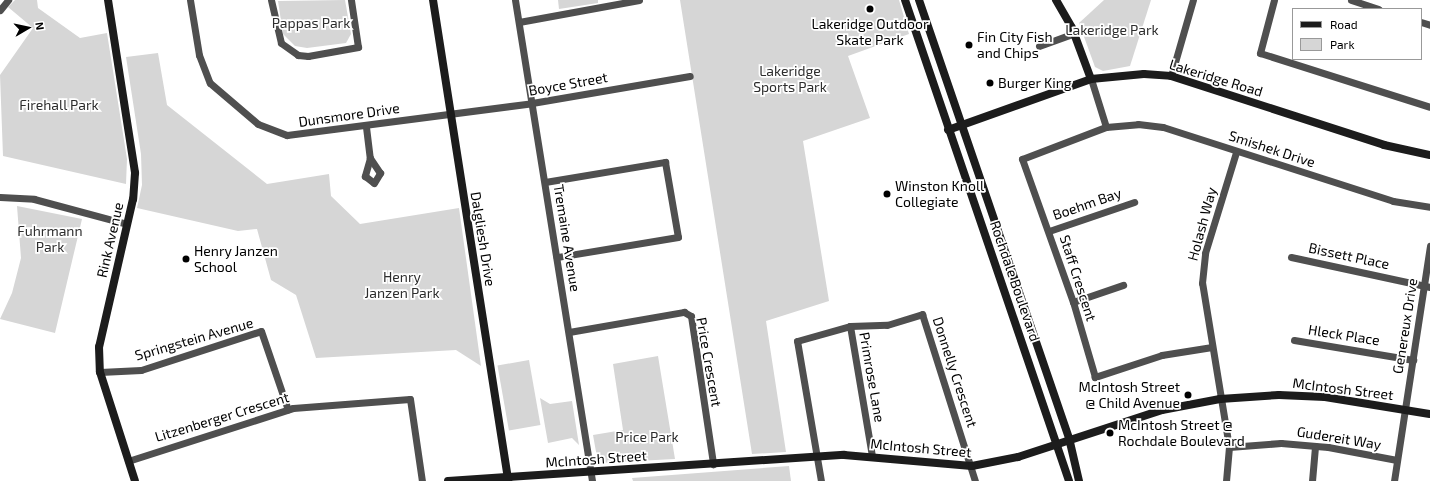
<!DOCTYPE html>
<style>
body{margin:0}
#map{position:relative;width:1430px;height:481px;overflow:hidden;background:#fff;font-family:"Exo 2",sans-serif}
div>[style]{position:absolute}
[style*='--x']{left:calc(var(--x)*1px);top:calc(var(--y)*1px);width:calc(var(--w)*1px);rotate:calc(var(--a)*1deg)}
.green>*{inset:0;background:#d6d6d6;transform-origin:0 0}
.street>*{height:7px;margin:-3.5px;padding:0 3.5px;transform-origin:3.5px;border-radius:3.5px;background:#4f4f4f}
.secondary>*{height:8px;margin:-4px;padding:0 4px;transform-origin:4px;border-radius:4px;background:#1c1c1c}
.dots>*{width:11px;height:11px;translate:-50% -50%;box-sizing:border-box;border:2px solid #fff;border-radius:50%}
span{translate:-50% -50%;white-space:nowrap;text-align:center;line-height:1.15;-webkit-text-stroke:3.5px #fff;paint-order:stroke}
.park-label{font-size:14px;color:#2d2d2d}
.poi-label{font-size:14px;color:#000}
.left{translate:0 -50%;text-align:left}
.right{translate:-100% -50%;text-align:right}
.street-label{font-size:14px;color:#000}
.legend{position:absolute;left:1292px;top:8px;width:130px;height:52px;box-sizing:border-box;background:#fff;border:1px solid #999;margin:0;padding:5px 7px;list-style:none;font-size:12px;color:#000}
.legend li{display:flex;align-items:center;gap:8px;height:20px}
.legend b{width:20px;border:1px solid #999}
.north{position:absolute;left:8px;top:8px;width:40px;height:40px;-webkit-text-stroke:3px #fff;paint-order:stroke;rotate:81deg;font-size:11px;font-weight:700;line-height:16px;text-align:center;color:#000}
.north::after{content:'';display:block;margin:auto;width:14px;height:18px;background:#000;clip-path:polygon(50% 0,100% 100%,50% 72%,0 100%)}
</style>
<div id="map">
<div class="green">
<div style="clip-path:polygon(15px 0,37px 0,38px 8px,80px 38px,107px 33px,127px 159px,126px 184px,3px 156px,0 75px,33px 28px,8px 7px)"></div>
<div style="clip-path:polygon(345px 0,351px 34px,346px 43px,307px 48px,295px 46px,283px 34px,278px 1px)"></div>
<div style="clip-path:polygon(558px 0,598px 0,598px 3px,559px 9px)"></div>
<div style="clip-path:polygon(680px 0,899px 0,909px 34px,848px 56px,870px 118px,803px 141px,829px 301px,766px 321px,786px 452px,752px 454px)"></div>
<div style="clip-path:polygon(1104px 0,1151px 0,1130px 66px,1103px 71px,1095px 67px,1079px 23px)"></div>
<div style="clip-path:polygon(158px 53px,167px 105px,267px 184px,329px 174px,331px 196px,360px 224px,459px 208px,481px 366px,456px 350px,316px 358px,296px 295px,271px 280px,257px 229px,238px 231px,137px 208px,142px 185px,141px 154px,126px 57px)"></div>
<div style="clip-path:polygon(17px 206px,82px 219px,55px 333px,0 319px,12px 293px,21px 258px)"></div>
<div style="clip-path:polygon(658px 356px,675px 459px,598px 463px,593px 435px,623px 430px,613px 364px)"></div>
<div style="left:529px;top:360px;width:66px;height:32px;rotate:80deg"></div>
<div style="clip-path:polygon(540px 398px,550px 404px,572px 401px,579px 445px,572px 438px,548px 443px)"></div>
<div style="clip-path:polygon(789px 466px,791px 481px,633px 481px,632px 478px)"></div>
</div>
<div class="street">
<div style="--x:190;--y:0;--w:56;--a:80.7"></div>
<div style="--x:199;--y:55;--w:30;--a:69"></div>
<div style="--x:210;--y:83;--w:63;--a:40.5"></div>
<div style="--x:258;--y:124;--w:31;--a:21"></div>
<div style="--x:287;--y:135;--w:247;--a:-7.4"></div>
<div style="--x:532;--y:103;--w:160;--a:-9.7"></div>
<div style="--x:271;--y:0;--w:44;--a:76.9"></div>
<div style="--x:281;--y:43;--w:21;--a:35"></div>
<div style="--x:298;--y:55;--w:10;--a:6"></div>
<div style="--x:308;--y:56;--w:51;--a:-10.2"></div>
<div style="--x:358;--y:47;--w:48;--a:-98.5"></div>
<div style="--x:515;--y:0;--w:487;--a:80.9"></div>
<div style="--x:1274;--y:0;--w:55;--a:104.8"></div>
<div style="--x:1260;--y:53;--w:178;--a:17.6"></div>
<div style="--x:1351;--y:0;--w:29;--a:18"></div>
<div style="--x:0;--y:10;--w:13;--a:-51"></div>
<div style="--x:519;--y:22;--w:122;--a:-10.4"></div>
<div style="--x:1421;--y:22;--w:9;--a:18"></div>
<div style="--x:1039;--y:46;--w:37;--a:-20"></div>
<div style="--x:1171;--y:76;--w:79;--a:-73.9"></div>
<div style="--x:1091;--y:79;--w:50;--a:72.6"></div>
<div style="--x:366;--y:127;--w:31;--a:83"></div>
<div style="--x:370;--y:158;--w:19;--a:106"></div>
<div style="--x:365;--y:176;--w:11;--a:38"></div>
<div style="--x:374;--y:183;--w:12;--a:-59"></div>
<div style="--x:380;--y:173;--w:18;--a:-124"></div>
<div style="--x:545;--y:182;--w:122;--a:-9.5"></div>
<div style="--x:665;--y:162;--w:76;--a:80.2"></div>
<div style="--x:678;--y:237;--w:123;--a:170.6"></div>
<div style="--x:0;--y:197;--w:34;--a:3"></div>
<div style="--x:34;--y:199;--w:96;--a:15"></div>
<div style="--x:1049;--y:231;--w:90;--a:-18.8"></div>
<div style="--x:1291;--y:257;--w:142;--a:12.2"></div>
<div style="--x:1073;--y:302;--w:53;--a:-18.8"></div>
<div style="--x:850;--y:326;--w:132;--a:80.4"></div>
<div style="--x:569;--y:332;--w:117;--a:-9.9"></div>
<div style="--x:684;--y:312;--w:8;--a:30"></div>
<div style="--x:691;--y:316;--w:150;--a:81.5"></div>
<div style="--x:1294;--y:340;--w:121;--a:9.5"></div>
<div style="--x:1212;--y:347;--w:51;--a:170.9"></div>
<div style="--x:1162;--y:355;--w:71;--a:161.8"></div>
<div style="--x:1095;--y:377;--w:78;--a:-106.3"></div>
<div style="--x:1073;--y:302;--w:152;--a:-109.6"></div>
<div style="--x:1022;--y:159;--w:90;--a:-20.9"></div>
<div style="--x:1106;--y:127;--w:32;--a:-5"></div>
<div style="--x:1138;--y:124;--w:25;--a:7"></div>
<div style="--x:1163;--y:127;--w:242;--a:17.8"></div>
<div style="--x:1393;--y:201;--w:37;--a:9"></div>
<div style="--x:100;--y:372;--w:41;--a:-2.8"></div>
<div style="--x:141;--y:370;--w:126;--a:-18"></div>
<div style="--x:261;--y:331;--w:83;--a:71.1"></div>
<div style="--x:1229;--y:447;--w:52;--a:-4.4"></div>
<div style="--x:1281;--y:443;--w:47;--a:4.9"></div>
<div style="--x:1328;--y:447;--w:70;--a:10.7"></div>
<div style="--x:128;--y:461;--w:173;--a:-17.8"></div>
<div style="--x:293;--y:408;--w:117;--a:-4.4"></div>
<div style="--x:410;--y:399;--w:83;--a:81.7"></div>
<div style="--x:821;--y:481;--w:142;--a:-99.7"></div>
<div style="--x:797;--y:341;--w:55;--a:-15.8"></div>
<div style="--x:850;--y:326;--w:37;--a:-2"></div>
<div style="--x:887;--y:325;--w:37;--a:-17"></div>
<div style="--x:922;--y:314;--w:175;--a:72.4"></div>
<div style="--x:1226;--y:481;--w:34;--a:-85"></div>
<div style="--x:1229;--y:447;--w:166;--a:-99.3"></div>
<div style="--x:1202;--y:283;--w:30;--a:-84"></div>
<div style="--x:1205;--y:253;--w:106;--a:-72.9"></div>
<div style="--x:1312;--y:481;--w:35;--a:-85"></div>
<div style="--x:1394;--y:481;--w:238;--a:-81.3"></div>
</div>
<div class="secondary">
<div style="--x:108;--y:0;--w:175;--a:81.1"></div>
<div style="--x:135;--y:173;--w:26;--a:94"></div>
<div style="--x:133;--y:199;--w:152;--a:102.9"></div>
<div style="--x:99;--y:347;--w:25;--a:88"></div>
<div style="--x:100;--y:372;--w:114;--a:72.2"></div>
<div style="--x:433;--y:0;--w:487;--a:81.1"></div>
<div style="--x:905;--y:0;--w:508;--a:71.17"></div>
<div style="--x:919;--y:0;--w:463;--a:71.1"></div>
<div style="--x:1069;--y:438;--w:44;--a:76.9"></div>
<div style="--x:1056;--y:0;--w:32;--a:60"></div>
<div style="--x:1072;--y:28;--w:54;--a:69.6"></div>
<div style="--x:948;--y:130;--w:152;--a:-19.6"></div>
<div style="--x:1091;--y:79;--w:53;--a:-5.4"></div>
<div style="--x:1144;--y:74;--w:27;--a:4"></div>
<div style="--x:1171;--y:76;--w:224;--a:17.9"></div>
<div style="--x:1384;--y:145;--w:47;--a:12.3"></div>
<div style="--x:448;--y:481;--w:397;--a:-3.8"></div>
<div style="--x:844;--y:455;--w:128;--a:4.9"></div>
<div style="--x:972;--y:466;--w:47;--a:-11.1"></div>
<div style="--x:1018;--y:457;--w:151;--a:-18.1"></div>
<div style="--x:1162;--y:410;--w:59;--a:-10.7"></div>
<div style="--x:1220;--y:399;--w:59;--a:-3.9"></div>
<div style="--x:1279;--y:395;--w:46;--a:2.5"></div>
<div style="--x:1325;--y:397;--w:106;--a:9.2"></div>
</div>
<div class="dots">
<div style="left:870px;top:9px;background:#000"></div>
<div style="left:969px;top:45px;background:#000"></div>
<div style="left:990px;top:83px;background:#000"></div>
<div style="left:887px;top:194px;background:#000"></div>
<div style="left:186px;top:259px;background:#000"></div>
<div style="left:1188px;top:395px;background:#000"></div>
<div style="left:1110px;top:433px;background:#000"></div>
</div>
<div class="park-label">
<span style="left:311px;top:23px">Pappas Park</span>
<span style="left:1112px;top:30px">Lakeridge Park</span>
<span style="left:790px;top:79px">Lakeridge<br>Sports Park</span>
<span style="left:59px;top:105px">Firehall Park</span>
<span style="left:50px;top:239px">Fuhrmann<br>Park</span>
<span style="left:402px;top:285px">Henry<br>Janzen Park</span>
<span style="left:647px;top:437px">Price Park</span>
</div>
<div class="poi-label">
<span style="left:870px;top:32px">Lakeridge Outdoor<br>Skate Park</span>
<span class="left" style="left:977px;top:45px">Fin City Fish<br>and Chips</span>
<span class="left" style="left:998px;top:83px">Burger King</span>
<span class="left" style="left:895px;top:194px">Winston Knoll<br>Collegiate</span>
<span class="left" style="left:194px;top:259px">Henry Janzen<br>School</span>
<span class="right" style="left:1180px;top:395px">McIntosh Street<br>@ Child Avenue</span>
<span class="left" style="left:1118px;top:433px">McIntosh Street @<br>Rochdale Boulevard</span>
</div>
<div class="street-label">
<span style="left:1216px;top:78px;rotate:17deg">Lakeridge Road</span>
<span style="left:568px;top:84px;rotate:-10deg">Boyce Street</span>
<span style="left:349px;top:115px;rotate:-8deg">Dunsmore Drive</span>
<span style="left:1272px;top:149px;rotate:18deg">Smishek Drive</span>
<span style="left:1087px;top:204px;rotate:-19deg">Boehm Bay</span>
<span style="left:1202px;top:224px;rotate:-75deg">Holash Way</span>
<span style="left:567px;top:238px;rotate:81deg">Tremaine Avenue</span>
<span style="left:483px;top:239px;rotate:81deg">Dalgliesh Drive</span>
<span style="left:110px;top:240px;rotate:-77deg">Rink Avenue</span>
<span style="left:1349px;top:256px;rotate:12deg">Bissett Place</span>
<span style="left:1078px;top:278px;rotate:72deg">Staff Crescent</span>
<span style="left:1015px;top:281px;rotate:71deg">Rochdale Boulevard</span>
<span style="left:1405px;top:326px;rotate:-81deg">Genereux Drive</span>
<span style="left:1344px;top:335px;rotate:9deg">Hleck Place</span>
<span style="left:194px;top:339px;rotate:-16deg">Springstein Avenue</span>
<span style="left:709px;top:362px;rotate:80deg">Price Crescent</span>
<span style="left:955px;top:372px;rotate:72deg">Donnelly Crescent</span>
<span style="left:872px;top:377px;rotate:80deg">Primrose Lane</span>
<span style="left:1343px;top:389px;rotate:7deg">McIntosh Street</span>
<span style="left:222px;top:417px;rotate:-17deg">Litzenberger Crescent</span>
<span style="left:1339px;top:438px;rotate:9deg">Gudereit Way</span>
<span style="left:921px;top:448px;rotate:5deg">McIntosh Street</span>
<span style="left:596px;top:459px;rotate:-4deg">McIntosh Street</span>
</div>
<ul class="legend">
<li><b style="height:5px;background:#1c1c1c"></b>Road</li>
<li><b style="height:11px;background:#d6d6d6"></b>Park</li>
</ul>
<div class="north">N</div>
</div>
